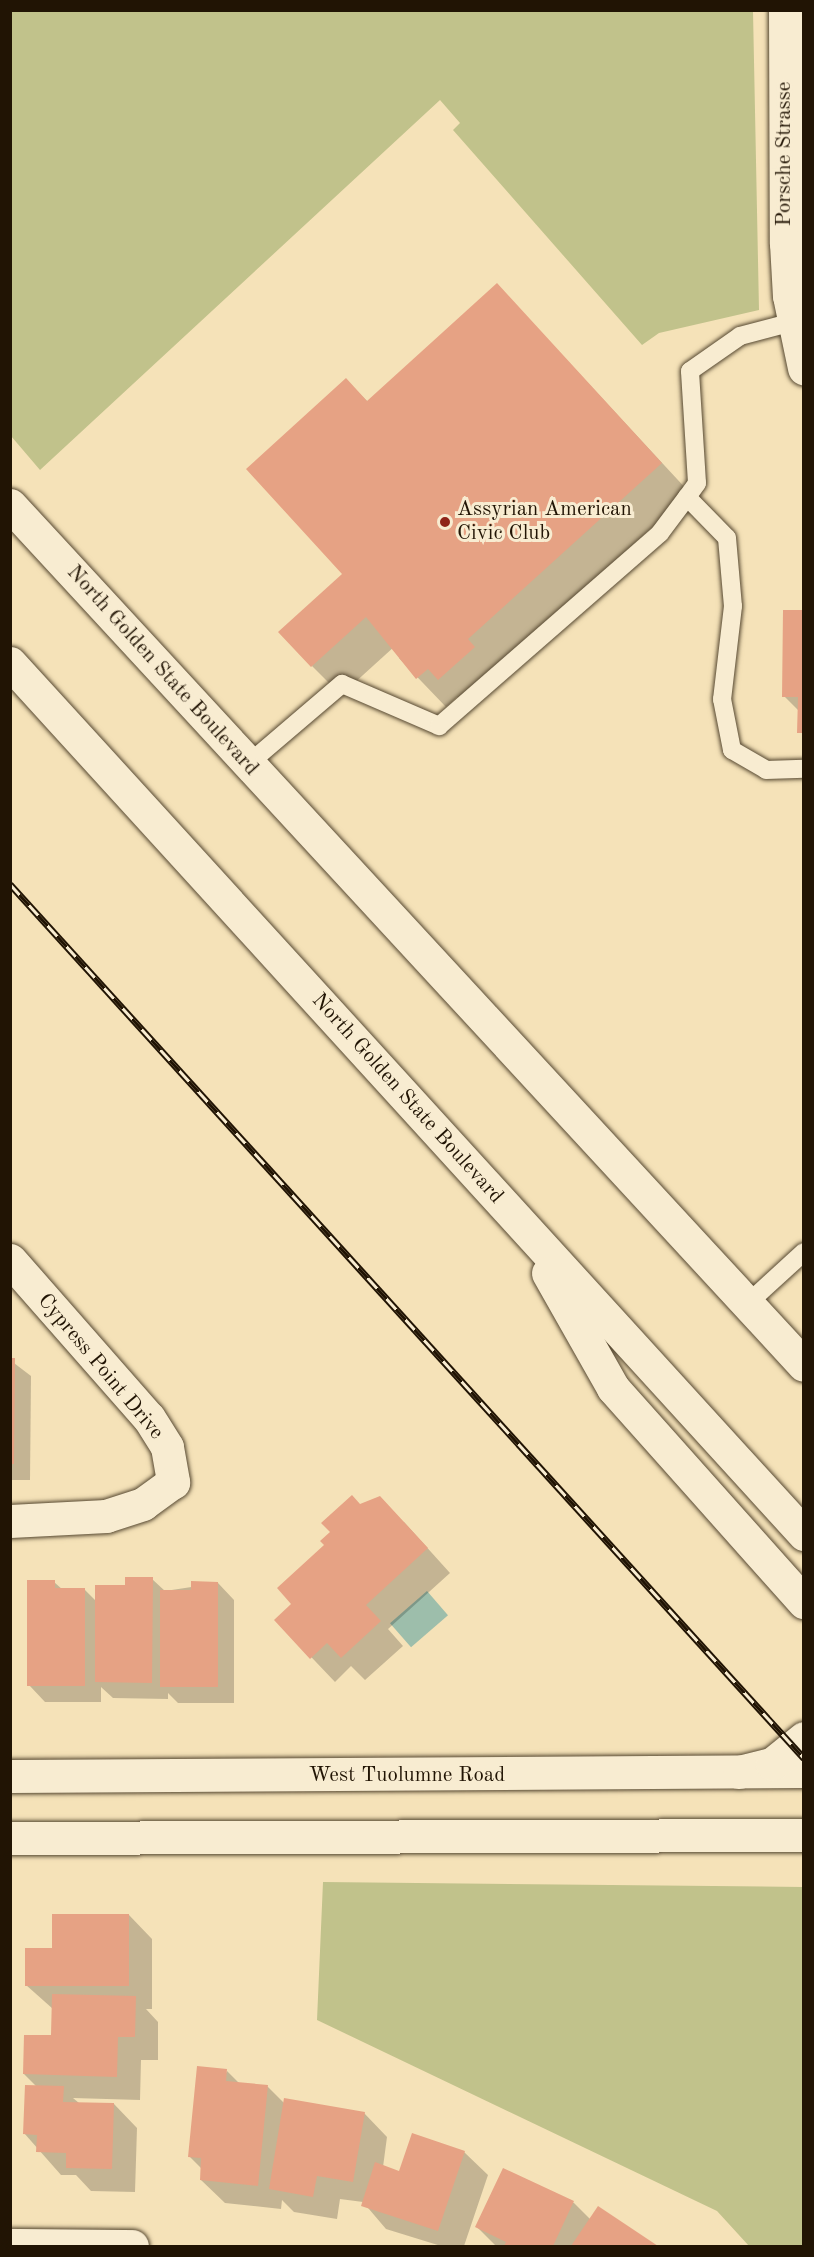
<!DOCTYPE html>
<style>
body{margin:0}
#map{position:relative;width:814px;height:2257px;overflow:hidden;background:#f5e2b8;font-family:"Old Standard TT",serif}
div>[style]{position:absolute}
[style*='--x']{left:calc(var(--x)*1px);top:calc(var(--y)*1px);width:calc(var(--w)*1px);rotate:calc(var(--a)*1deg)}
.green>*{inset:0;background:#c1c28b}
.water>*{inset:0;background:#9dbeab;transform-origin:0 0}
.shadow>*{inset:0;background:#0003}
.building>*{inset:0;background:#e6a284}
.roads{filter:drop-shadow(0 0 2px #564831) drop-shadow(0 0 2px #564831)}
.service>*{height:18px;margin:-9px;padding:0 9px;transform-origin:9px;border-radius:9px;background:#f8ecd1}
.minor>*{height:33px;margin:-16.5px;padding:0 16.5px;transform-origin:16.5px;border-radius:16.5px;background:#f8ecd1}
.tertiary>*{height:33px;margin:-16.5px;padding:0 16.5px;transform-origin:16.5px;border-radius:16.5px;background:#f8ecd1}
.secondary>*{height:33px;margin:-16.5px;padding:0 16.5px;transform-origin:16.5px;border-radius:16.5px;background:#f8ecd1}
.rail>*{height:7px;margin-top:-3.5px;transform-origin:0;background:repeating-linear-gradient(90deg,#f8ecd1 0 14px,#211404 0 28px);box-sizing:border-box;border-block:2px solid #211404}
.dots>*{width:16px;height:16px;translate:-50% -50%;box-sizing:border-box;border:3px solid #f8ecd1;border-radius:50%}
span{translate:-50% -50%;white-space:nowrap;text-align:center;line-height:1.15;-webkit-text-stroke:6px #f8ecd1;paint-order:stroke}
.street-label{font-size:21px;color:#211404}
.poi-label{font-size:21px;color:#211404}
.left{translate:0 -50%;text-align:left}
.frame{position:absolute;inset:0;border:12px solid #211404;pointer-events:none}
</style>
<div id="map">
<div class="green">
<div style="clip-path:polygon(10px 11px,753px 11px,759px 310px,659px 333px,642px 345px,453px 130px,460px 123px,440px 100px,40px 470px,11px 436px)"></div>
<div style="clip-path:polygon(323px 1882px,803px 1887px,803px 2246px,749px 2246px,717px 2211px,317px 2020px)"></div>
</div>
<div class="water">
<div style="left:427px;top:1591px;width:32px;height:49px;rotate:49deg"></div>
</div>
<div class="shadow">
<div style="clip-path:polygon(497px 285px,690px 493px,496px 669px,468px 708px,457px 697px,446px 707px,399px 658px,403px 655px,395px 646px,341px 695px,312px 666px,344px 575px,346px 380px,368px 402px)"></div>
<div style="clip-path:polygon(804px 612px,804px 737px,799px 711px,784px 696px)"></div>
<div style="clip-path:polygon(10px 1360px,31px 1376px,30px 1480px,10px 1480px)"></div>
<div style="clip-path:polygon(360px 1506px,404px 1522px,450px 1573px,388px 1629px,403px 1646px,365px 1680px,351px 1666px,335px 1682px,276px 1620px,293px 1604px,326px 1545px)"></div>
<div style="clip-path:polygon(152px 1579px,165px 1591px,218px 1583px,234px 1600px,234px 1703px,178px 1703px,168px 1693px,168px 1699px,113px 1698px,101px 1687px,101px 1702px,45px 1702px,29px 1685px,54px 1582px,63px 1590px,85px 1590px,97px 1602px)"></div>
<div style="clip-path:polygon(129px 1915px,152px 1939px,152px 2009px,146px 2009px,158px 2022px,158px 2060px,141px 2060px,140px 2100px,73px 2098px,79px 2103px,114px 2104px,137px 2128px,135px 2192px,91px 2191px,76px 2175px,61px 2175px,24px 2133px,37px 2087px,24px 2074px,52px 2037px,53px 2009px,26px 1985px,54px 1950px)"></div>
<div style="clip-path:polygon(227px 2071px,240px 2084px,268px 2087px,284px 2103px,364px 2113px,387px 2137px,383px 2167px,400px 2173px,464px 2152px,488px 2175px,464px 2246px,441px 2246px,386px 2229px,363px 2202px,340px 2199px,337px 2219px,294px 2212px,282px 2200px,281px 2209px,225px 2203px,201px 2180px,202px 2169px,190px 2157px)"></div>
<div style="clip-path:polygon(504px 2170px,574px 2203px,591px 2220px,599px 2208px,655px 2246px,496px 2246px,477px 2227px)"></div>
</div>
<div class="building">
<div style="clip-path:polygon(497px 283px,662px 463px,468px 639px,475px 647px,438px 680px,428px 669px,416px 679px,366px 617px,311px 667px,278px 632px,342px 574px,246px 469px,346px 378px,367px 401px)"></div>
<div style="clip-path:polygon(783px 610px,804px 610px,804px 733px,797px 733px,798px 697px,782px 697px)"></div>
<div style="clip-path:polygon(10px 1358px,15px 1358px,14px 1464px,10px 1464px)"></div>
<div style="clip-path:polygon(352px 1495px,360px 1504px,380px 1496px,428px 1548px,366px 1605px,381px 1621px,341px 1658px,327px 1643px,310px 1659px,274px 1620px,291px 1604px,277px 1588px,324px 1545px,320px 1541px,330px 1532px,321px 1523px)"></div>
<div style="clip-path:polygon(125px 1577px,153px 1577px,152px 1683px,95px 1682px,95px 1585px,125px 1585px)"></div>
<div style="clip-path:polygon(27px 1580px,55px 1580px,55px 1588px,85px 1588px,85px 1686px,27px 1686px)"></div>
<div style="clip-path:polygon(191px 1581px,218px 1582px,218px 1687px,160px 1687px,160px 1590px,191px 1590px)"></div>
<div style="clip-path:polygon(52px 1914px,129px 1914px,129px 1986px,25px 1986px,25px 1948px,52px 1948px)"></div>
<div style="clip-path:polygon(52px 1994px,136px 1996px,135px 2037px,118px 2037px,117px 2077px,23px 2074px,24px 2035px,51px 2035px)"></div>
<div style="clip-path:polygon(197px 2066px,227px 2069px,226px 2081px,268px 2085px,258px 2186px,200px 2180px,201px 2158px,188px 2157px)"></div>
<div style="clip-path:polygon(25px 2085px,64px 2086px,63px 2102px,114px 2103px,112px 2169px,66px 2168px,66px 2153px,36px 2152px,37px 2135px,23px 2134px)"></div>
<div style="clip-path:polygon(284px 2098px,365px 2112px,353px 2182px,317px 2176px,313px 2197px,269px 2189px)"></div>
<div style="clip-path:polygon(412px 2133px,465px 2151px,438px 2231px,361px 2206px,375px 2162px,399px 2171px)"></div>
<div style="clip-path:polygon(503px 2168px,574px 2201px,553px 2246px,504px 2246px,506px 2242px,475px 2227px)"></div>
<div style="clip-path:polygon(598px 2206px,658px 2246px,571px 2246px)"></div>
</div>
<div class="roads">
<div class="service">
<div style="--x:687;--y:497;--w:57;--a:45.7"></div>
<div style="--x:727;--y:538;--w:68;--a:85"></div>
<div style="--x:733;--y:606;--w:94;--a:96.7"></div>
<div style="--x:722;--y:699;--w:52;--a:78.9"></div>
<div style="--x:732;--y:750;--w:39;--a:30"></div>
<div style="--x:766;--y:770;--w:38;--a:-2"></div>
<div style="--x:247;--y:765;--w:125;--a:-40.5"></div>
<div style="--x:342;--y:684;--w:106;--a:23.4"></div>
<div style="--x:439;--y:726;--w:293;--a:-41.1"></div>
<div style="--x:660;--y:533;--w:45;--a:-53.1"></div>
<div style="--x:687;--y:497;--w:17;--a:-54"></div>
<div style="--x:697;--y:483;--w:112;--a:-93.6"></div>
<div style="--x:690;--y:371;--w:61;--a:-35"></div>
<div style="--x:740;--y:336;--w:55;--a:-14.8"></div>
<div style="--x:747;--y:1304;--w:77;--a:-42.4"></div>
</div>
<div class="minor">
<div style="--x:785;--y:10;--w:233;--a:89.8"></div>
<div style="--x:786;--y:243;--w:53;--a:86.8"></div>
<div style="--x:789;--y:296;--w:74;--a:78.2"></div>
<div style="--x:10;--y:1260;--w:210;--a:48.7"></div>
<div style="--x:149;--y:1418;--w:34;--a:58"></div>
<div style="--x:167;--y:1447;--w:36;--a:80"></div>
<div style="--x:173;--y:1482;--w:37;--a:144"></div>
<div style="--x:143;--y:1504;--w:39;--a:162"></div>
<div style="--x:106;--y:1516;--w:96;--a:177"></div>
<div style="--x:10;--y:2245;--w:122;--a:0.5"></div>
</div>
<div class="tertiary">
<div style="--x:10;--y:1776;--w:794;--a:-0.36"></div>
<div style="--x:10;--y:1838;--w:794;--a:-0.22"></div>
</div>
<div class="secondary">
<div style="--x:10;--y:505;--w:1170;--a:47.29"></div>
<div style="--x:10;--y:663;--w:1179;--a:47.65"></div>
<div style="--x:548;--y:1273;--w:132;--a:60.5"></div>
<div style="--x:613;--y:1388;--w:287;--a:48.3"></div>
<div style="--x:739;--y:1772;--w:34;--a:-14"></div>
<div style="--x:772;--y:1764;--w:41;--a:-39.1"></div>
</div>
</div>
<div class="rail">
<div style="--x:10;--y:884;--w:1181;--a:47.75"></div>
</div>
<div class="dots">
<div style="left:445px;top:522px;background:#8f2418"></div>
</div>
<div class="street-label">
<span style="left:785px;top:154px;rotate:-90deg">Porsche Strasse</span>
<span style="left:162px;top:671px;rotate:48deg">North Golden State Boulevard</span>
<span style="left:407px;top:1099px;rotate:48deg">North Golden State Boulevard</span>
<span style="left:100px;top:1367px;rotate:50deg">Cypress Point Drive</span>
<span style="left:407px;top:1776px">West Tuolumne Road</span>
</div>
<div class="poi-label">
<span class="left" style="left:457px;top:522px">Assyrian American<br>Civic Club</span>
</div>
<div class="frame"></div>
</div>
